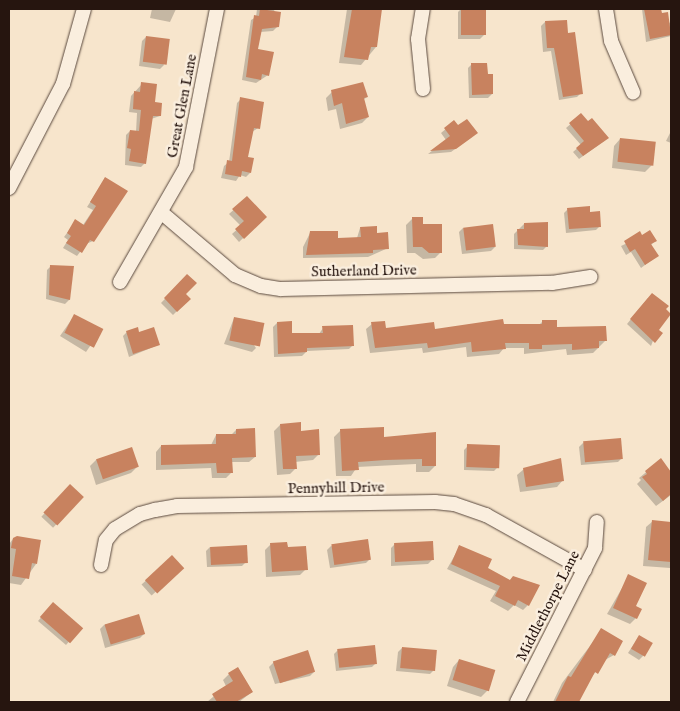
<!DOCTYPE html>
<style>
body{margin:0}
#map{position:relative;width:680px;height:711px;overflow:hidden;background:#f7e5cc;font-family:"IM FELL English",serif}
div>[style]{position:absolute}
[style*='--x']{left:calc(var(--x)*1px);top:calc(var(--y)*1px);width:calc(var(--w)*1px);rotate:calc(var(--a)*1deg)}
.shadow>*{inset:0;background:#0003;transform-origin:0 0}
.building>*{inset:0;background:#c8825f;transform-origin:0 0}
.roads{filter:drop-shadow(0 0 1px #5a493e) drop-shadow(0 0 1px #5a493e)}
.minor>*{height:14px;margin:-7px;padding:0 7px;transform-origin:7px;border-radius:7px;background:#faeede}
span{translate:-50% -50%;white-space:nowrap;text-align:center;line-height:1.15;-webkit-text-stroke:5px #faeede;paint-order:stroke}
.street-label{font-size:15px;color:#26150f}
.frame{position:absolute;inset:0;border:10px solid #26150f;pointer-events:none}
</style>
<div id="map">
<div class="shadow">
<div style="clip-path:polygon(152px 9px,176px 9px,170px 22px,150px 18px)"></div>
<div style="clip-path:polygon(257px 9px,274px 9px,277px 27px,273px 31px,260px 32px,257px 50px,268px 75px,256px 83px,242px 80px,251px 20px,256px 17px)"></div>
<div style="clip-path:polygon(347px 9px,381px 9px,376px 47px,361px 65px,339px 63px)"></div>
<div style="clip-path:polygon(461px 9px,484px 9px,484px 35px,480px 39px,458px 39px,458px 12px)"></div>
<div style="clip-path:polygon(642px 9px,660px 9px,661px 15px,671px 24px,671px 36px,646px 42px)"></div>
<div style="clip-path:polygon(545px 22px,567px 34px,581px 93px,577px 97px,559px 100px,551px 51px,543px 52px,541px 26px)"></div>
<div style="clip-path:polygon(146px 37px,164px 65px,160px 69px,139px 66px,142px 41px)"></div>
<div style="clip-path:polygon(472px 64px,487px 75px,492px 94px,488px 98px,469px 98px,468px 68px)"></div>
<div style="clip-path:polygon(142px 84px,160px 116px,151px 119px,145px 163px,141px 167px,125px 165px,126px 135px,130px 131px,136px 132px,137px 113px,129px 112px,131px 96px)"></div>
<div style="clip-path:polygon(332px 92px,367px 97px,363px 100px,368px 117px,362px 123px,340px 129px,336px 109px,328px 111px,326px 98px)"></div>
<div style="clip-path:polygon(241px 99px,258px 128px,252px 132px,246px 158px,250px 173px,246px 177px,240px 175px,236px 181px,221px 178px,224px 166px,229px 162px,237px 103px)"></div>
<div style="clip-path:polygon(581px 115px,604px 141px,579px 159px,573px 152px,581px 145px,566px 128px)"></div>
<div style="clip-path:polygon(454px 122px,472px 137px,451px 152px,428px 154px,446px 140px,441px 133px)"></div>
<div style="clip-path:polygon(671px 131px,671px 143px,666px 141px)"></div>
<div style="clip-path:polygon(620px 139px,652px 165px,645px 172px,612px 168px,614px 146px)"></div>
<div style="clip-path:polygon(105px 179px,93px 241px,86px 244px,77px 256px,63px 248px,68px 240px,64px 237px,76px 221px,83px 225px,93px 210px,87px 207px)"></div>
<div style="clip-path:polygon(247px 198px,265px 217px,239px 242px,232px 234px,241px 226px,229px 214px)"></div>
<div style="clip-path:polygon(568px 209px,589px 213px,600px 226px,596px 230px,566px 233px,564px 213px)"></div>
<div style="clip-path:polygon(413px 218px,422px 225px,441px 252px,435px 258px,423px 259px,415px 253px,407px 253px,406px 225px)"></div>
<div style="clip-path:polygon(524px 224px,547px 246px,543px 250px,514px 249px,514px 234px)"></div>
<div style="clip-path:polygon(360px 228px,376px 234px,388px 248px,368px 257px,303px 258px,303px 247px,310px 233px,337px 240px,357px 238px)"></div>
<div style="clip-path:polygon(463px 228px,495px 247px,491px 251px,462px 254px,459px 232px)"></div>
<div style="clip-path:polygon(642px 236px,655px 241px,651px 245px,657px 256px,641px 268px,631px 252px,626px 255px,621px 246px)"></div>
<div style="clip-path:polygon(51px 266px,73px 267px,69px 300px,65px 304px,46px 299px,47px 270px)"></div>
<div style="clip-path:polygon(187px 276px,184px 294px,189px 299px,173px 315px,161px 303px)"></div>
<div style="clip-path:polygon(648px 298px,657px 330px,651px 346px,627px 324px)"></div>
<div style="clip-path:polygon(74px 316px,101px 330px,86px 352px,60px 336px)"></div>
<div style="clip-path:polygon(234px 318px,256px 348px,252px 352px,224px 344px)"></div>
<div style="clip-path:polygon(543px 321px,556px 328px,606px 340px,593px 353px,567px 355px,566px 349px,524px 354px,524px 348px,504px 348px,499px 354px,467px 357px,466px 347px,423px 353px,422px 348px,370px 353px,366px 329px,372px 324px,385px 329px,434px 330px,539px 325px)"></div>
<div style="clip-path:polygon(277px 323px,290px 334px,319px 334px,323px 328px,353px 345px,349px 349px,307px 351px,302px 356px,274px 357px,273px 327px)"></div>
<div style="clip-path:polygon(127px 332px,138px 333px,158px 345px,129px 357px,123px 336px)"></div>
<div style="clip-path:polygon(280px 425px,300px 432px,319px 454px,313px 460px,295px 462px,296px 468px,290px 474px,277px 475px,274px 431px)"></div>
<div style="clip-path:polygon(236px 430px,255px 457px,249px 462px,231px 462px,231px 473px,226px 478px,212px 478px,211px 468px,156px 470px,156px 452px,161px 446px,211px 445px,216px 435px,231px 435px)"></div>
<div style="clip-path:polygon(341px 430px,383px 438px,435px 466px,429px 472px,416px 472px,416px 464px,357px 467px,351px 476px,336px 476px,334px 437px)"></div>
<div style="clip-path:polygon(583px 443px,622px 458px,618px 462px,581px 465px,579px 447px)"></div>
<div style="clip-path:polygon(468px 446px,498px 467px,494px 471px,464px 470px,464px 450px)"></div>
<div style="clip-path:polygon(131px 448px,137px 467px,131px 473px,96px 485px,90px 466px,96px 460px)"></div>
<div style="clip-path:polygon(661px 460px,671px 474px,671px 495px,656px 506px,637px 484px,641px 480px,639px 478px)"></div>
<div style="clip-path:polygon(524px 469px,563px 480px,557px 487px,520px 492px,517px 475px)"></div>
<div style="left:70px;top:486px;width:16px;height:42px;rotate:43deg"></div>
<div style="clip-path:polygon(653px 521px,671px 523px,670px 568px,643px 566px,646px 527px)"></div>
<div style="clip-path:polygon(13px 539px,36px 564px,21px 585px,9px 583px,9px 544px)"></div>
<div style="clip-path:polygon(271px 544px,306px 569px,300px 575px,266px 577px,265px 550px)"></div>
<div style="clip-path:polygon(395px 544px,432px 560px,428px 564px,391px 566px,391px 548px)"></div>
<div style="clip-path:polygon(331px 546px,370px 559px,366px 563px,330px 568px,327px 550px)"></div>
<div style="clip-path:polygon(460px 546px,486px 569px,509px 581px,513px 577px,538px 585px,528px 605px,523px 610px,514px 605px,508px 611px,490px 601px,496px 591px,447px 569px)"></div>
<div style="clip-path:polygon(210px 547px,246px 562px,242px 566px,207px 567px,206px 551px)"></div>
<div style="left:172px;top:557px;width:15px;height:41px;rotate:48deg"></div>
<div style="clip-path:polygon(629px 576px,636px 618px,630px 624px,607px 614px)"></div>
<div style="clip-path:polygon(49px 608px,81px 628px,66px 645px,38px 621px)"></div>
<div style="clip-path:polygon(138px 616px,144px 634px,140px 638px,105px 648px,100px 629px,104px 625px)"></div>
<div style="clip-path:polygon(602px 630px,622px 641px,614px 655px,605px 660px,590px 679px,578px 702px,553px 702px,562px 683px)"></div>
<div style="clip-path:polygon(639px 636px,643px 656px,639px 660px,628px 653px)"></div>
<div style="clip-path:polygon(402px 648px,434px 670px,430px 674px,396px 671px,398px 652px)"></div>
<div style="clip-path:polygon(338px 650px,376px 663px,372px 667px,336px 671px,334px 654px)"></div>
<div style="clip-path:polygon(307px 652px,314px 672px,310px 676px,275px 684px,269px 667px,273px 663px)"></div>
<div style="clip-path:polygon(459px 660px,488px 690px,481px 697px,447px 686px,453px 667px)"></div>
<div style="clip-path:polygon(229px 674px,252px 692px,239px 702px,207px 702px,226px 686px,223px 680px)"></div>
</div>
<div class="building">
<div style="clip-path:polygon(260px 9px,281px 12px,279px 27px,262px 29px,258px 49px,274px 52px,269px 76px,262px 74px,261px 80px,246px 77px,254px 15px,259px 16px)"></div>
<div style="clip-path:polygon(352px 9px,382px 9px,377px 47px,371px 47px,368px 60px,344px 57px)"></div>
<div style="left:461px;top:9px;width:25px;height:26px"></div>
<div style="clip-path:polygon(644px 9px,661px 9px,662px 13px,668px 12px,671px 35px,650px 39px)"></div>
<div style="clip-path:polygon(567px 20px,568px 33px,575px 32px,583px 94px,563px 97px,554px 48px,547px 48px,545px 21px)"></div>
<div style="left:146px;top:36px;width:24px;height:26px;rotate:7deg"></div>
<div style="clip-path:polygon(471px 63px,487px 63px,488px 74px,493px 74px,493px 94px,472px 95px)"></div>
<div style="clip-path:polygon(141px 82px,157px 84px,155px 102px,162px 103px,161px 116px,153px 116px,146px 164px,129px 161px,131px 149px,127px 148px,130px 130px,139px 131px,141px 110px,133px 109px,134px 91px,140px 92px)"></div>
<div style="clip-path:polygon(363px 82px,368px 97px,364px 98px,369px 117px,346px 124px,342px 103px,334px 106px,331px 90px)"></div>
<div style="clip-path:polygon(240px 97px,264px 102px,260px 129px,254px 128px,248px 157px,254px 158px,251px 173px,242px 171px,241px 177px,225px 174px,227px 160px,232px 161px)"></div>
<div style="clip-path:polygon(581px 113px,588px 121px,592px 118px,609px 138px,583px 156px,576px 148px,584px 141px,569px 123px)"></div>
<div style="clip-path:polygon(467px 119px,478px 133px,456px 149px,430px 151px,450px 136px,444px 128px,454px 120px,458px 125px)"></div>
<div style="left:620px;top:138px;width:36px;height:24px;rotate:6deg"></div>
<div style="clip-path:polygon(105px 177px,128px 191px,94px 242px,90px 240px,82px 253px,66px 243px,71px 236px,67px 233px,75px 219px,84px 225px,96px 206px,90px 202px)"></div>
<div style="clip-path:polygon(247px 196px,267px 217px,244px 239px,235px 229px,244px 221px,232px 209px)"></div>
<div style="clip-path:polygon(590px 206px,590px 212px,600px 211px,601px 227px,569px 229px,567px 208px)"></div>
<div style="clip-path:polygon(412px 217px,423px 217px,423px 224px,442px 224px,442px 253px,429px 253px,422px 247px,413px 247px)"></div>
<div style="clip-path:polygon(548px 222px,548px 247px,518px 245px,517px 229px,524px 229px,524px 223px)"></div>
<div style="left:493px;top:224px;width:23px;height:30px;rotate:83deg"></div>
<div style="clip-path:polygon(377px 226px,377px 233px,388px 232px,389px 249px,373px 250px,373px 253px,306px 255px,310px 231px,338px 231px,338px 238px,361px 237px,360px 227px)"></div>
<div style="clip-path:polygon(650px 230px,657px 241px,651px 244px,659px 256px,645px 265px,635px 249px,630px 252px,624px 241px,640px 231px,642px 235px)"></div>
<div style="clip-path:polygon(50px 265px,74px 266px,70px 300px,49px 295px)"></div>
<div style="clip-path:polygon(187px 274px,197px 283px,186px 294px,191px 299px,177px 312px,164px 298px)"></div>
<div style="clip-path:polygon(652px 293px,669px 306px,666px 309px,671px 314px,659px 330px,663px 333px,655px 343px,630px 319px)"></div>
<div style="left:74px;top:314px;width:33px;height:21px;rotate:27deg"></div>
<div style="left:234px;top:317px;width:31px;height:24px;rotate:11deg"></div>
<div style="clip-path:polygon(503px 319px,504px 324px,542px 324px,542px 320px,557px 320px,557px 327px,606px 326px,607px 341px,599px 341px,599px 348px,572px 350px,572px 344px,542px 345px,542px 349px,529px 349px,529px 343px,505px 343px,506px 349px,472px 352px,471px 342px,428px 348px,427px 343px,375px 348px,371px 322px,385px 321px,386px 328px,434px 322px,435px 329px)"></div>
<div style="clip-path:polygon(292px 321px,292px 333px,323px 333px,322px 326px,353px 325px,354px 346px,307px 348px,307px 352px,278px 354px,277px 322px)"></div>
<div style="clip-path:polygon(138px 327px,139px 332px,154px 327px,160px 345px,133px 354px,126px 331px)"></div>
<div style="clip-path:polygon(301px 422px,301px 431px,319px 429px,320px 455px,296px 456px,297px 469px,283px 469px,280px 424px)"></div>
<div style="clip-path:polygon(384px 427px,384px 437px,436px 432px,436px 466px,422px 466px,422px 459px,385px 460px,358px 462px,359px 470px,342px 471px,340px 429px)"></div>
<div style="clip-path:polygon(255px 428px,256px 457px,232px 458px,233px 473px,217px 473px,216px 463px,161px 465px,161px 445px,216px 444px,216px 434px,236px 434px,236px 429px)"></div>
<div style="left:621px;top:438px;width:21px;height:38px;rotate:85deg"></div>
<div style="left:467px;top:444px;width:33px;height:23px;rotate:2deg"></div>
<div style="left:132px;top:447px;width:21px;height:38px;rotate:71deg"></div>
<div style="clip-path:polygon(561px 458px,564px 481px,526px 487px,523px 468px)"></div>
<div style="clip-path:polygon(661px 458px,671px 472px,671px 494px,663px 501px,642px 477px,647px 474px,645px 471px)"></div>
<div style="left:70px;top:484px;width:19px;height:39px;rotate:43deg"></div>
<div style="clip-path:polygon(652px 520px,671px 522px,671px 562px,648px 560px)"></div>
<div style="clip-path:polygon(17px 536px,41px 540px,37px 564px,32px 563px,29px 579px,12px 576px,16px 549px,11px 548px,13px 538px)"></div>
<div style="left:368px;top:539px;width:21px;height:37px;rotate:82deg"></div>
<div style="left:433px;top:541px;width:19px;height:39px;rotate:87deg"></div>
<div style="clip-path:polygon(287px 542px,288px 547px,306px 546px,308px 570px,272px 572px,270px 543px)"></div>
<div style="left:247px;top:545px;width:18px;height:37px;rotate:87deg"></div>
<div style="clip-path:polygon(459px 545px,492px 559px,488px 568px,510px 580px,513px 576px,540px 585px,529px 606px,518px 600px,515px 606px,495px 596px,500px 586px,451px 564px)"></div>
<div style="left:172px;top:555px;width:18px;height:37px;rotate:47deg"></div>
<div style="clip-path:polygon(628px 574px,647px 583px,636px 606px,642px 609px,637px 619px,613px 608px)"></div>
<div style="left:53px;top:602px;width:40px;height:20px;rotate:41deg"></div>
<div style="left:139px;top:614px;width:21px;height:36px;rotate:73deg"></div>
<div style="clip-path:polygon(601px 628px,623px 641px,615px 656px,610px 653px,598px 674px,595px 672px,579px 702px,555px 702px,568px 676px,571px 677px)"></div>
<div style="left:639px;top:635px;width:16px;height:16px;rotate:30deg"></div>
<div style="left:375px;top:645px;width:19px;height:38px;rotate:84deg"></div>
<div style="left:402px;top:647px;width:35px;height:21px;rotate:5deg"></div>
<div style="left:308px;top:650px;width:23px;height:37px;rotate:72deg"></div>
<div style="left:459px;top:659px;width:38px;height:22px;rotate:17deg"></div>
<div style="clip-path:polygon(238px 667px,253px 692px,236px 702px,217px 702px,212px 694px,233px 681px,228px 673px)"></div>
</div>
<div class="roads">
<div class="minor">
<div style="--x:606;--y:9;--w:32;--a:81"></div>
<div style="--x:611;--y:41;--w:56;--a:66.7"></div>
<div style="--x:423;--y:89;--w:50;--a:-95.7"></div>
<div style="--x:418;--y:39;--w:30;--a:-81"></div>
<div style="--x:9;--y:188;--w:117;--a:-62.6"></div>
<div style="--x:63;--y:84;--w:78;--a:-74.4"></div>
<div style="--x:162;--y:213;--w:96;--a:40.3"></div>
<div style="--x:235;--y:275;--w:28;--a:23"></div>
<div style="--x:261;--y:286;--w:20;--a:9"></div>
<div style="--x:281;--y:289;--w:271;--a:-1.3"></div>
<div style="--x:552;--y:283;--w:39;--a:-9"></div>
<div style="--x:120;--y:282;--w:133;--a:-60.1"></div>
<div style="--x:186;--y:167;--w:161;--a:-78.9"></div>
<div style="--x:101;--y:565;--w:25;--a:-79"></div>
<div style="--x:106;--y:540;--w:14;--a:-51"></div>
<div style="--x:115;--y:529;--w:29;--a:-31"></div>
<div style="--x:140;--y:514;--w:16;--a:-15"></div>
<div style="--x:155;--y:510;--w:22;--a:-10"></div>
<div style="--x:177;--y:506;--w:258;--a:-0.9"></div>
<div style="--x:435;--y:502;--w:19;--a:6"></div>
<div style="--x:454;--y:504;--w:34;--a:19"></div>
<div style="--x:486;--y:515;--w:113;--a:29.1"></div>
<div style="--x:517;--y:702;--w:173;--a:-63.1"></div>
<div style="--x:595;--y:548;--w:26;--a:-86"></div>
</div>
</div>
<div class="street-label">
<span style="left:182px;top:106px;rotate:-79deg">Great Glen Lane</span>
<span style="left:364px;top:271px;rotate:-1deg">Sutherland Drive</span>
<span style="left:336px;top:488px;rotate:-1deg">Pennyhill Drive</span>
<span style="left:548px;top:606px;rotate:-63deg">Middlethorpe Lane</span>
</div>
<div class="frame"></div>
</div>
